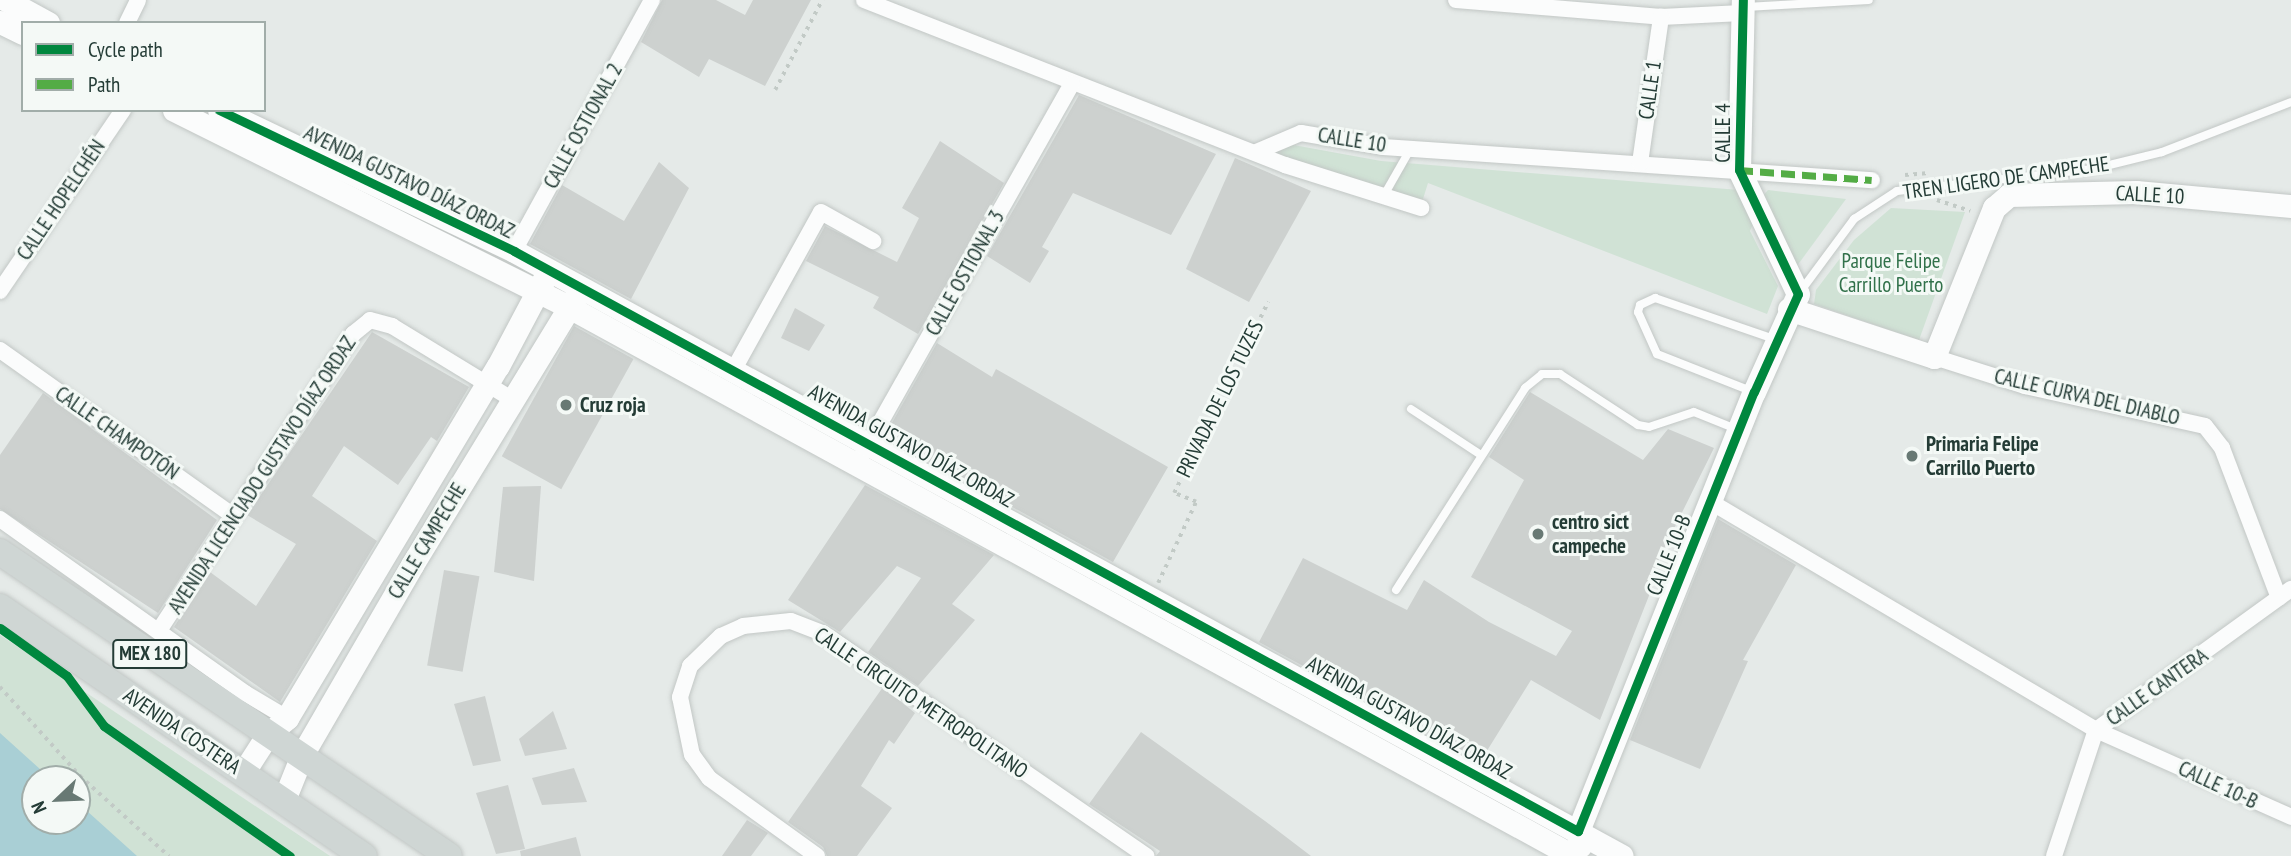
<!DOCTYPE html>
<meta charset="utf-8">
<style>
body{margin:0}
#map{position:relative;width:2291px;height:856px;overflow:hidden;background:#e5eae8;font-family:"PT Sans Narrow",sans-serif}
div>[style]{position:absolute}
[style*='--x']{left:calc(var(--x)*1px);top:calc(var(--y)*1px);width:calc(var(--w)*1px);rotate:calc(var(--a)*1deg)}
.green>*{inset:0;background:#d0e2d5}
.water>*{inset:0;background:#a9cfd5}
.building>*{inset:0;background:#cdd1cf;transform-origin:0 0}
.path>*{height:3.5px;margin-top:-1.75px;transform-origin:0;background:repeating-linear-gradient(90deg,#c2cac6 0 3.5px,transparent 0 8.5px)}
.roads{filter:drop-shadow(0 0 2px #c2c7c5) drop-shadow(0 0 2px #c2c7c5)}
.lane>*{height:8px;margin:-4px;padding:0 4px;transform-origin:4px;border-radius:4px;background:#fbfcfc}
.street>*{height:16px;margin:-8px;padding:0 8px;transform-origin:8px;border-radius:8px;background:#fbfcfc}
.secondary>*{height:23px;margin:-11.5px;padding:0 11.5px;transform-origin:11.5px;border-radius:11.5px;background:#fbfcfc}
.primary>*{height:26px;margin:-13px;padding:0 13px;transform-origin:13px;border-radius:13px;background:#cfd6d4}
.quiet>*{height:7px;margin-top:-3.5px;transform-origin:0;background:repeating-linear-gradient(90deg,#53ac45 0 14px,transparent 0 21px)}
.cycleway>*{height:9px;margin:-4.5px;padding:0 4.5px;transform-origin:4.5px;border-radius:4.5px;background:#00873e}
.dots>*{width:19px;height:19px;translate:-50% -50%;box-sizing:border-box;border:4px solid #f4f9f6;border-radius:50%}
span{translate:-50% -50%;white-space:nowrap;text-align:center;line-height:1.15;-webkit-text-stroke:6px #f4f9f6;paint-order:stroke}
.shield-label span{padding:2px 5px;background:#f4f9f6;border:2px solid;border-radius:5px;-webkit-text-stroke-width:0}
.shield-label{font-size:19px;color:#243c36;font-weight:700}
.street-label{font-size:21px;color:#243c36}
.park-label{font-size:21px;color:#31714a}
.poi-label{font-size:21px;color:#243c36;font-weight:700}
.left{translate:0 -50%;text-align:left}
.legend{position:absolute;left:21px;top:21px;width:245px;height:91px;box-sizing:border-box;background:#f4f9f6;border:2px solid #a1ada9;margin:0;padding:9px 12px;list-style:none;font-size:21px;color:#243c36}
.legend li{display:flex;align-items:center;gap:14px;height:35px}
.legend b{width:35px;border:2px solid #a1ada9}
.north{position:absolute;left:21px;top:765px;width:70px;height:70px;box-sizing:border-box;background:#f4f9f6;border:2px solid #a1ada9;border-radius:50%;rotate:247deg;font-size:19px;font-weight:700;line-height:28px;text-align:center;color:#243c36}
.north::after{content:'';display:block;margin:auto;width:24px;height:32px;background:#687974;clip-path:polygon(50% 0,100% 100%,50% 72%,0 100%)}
</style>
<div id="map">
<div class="green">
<div style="clip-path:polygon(1288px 144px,1381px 161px,1739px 190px,1754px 221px,1750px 231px,1778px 286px,1767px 314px,1428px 183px,1422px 202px,1271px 155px)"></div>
<div style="clip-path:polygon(1768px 190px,1846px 199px,1794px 270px,1761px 198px)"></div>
<div style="clip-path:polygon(1891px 208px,1965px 212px,1919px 340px,1814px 304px,1816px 290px,1854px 240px)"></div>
<div style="clip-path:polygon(0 635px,330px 856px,125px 856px,77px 812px,77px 779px,42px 779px,0 746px)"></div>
</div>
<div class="water">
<div style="clip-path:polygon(0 733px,51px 779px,35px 779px,35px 821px,77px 821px,77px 802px,137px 856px,0 856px)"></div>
</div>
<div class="building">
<div style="clip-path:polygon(662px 0,716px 0,745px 15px,753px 0,811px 0,765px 86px,709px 59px,699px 77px,641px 42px)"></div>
<div style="clip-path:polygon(1079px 95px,1216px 154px,1171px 235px,1073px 193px,1042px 247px,1049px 251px,1030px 283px,987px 256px)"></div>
<div style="clip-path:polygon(940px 141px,1004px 183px,918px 334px,873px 308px,879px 297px,806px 261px,825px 226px,897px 262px,919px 218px,902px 208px)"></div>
<div style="clip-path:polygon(1235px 158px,1311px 191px,1249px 302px,1186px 269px)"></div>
<div style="clip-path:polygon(659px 162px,689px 188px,631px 299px,530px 244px,562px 185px,624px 221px)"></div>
<div style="clip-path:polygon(795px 308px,825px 325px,809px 351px,781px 338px)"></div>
<div style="left:574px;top:326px;width:68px;height:149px;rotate:29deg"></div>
<div style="clip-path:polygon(372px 332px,469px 387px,437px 441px,431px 437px,398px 485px,344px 446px,312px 496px,377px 541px,280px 702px,174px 627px,210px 572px,256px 606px,296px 544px,247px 515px)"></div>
<div style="clip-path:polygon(937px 343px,992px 377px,996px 369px,1168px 467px,1113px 562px,884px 437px)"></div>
<div style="clip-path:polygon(1530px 392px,1643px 460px,1668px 429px,1714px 448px,1649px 579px,1654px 583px,1600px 720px,1531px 680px,1480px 762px,1259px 642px,1303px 558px,1407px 610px,1424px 580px,1489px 622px,1556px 656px,1572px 631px,1471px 577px,1524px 480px,1489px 457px)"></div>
<div style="clip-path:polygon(43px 393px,217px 520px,158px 613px,0 509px,0 455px)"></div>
<div style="clip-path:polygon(865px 485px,994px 555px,952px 604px,975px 620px,918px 686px,868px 652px,921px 578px,897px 566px,840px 632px,788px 600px)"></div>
<div style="clip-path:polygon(541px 486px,534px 581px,494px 572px,503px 487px)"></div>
<div style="clip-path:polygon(1718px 519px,1796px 565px,1743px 660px,1748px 661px,1700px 769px,1630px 740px)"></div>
<div style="left:444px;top:570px;width:36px;height:97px;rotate:10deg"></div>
<div style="clip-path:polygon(883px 687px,915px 713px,894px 744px,889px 740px,861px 786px,892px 808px,857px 856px,827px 856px,823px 847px,788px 822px)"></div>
<div style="clip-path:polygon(485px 696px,501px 761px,473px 766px,454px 704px)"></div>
<div style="clip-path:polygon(553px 711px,567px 749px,525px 756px,519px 739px)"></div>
<div style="clip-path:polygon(1141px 732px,1265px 821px,1311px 856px,1156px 856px,1160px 851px,1089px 804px)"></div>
<div style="clip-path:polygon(574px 768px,587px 802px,542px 805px,532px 778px)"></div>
<div style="clip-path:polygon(508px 785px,525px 849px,496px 854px,476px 793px)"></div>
<div style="clip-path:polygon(747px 820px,768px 833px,751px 856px,722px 856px)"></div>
<div style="clip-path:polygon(576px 837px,581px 856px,521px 856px,520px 851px)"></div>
</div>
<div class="path">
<div style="--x:775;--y:90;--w:102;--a:-62.4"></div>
<div style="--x:1905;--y:175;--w:21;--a:-5"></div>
<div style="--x:1937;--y:200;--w:35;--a:18"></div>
<div style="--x:1158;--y:583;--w:89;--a:-64.9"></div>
<div style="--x:1196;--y:502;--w:24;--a:-158"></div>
<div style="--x:1174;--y:493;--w:213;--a:-63.8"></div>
<div style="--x:0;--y:687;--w:120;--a:48"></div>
<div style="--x:80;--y:776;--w:120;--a:42"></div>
</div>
<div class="roads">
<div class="lane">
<div style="--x:1746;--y:7;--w:123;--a:-3.3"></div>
<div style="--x:1383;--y:197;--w:56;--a:-60.3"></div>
<div style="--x:1800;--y:292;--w:91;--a:-53.5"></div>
<div style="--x:1854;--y:219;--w:51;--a:-33.1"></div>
<div style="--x:1897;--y:191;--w:197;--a:-6.4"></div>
<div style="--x:2093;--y:169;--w:71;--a:-13.8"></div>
<div style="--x:2162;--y:152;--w:138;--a:-21.2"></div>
<div style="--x:1751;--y:391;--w:101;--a:-158.5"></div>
<div style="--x:1657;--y:354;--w:46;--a:-114.3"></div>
<div style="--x:1638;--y:312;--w:7;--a:-74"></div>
<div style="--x:1640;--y:305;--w:17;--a:-25"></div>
<div style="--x:1655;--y:298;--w:126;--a:19"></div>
<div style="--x:1411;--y:409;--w:84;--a:33.3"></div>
<div style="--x:1396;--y:590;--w:240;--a:-57.4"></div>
<div style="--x:1525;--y:388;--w:22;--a:-39"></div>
<div style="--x:1542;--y:374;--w:18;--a:0"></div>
<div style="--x:1560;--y:374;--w:93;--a:33.2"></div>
<div style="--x:1638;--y:425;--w:11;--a:10"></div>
<div style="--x:1649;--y:427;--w:47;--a:-18.4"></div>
<div style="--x:1694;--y:412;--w:45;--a:22"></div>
</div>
<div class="street">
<div style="--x:864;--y:0;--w:452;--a:21.4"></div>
<div style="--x:1285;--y:165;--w:143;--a:17.5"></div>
<div style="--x:1456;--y:0;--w:206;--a:4.7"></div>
<div style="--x:1661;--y:17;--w:81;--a:-2.8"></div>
<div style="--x:127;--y:23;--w:25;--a:-64"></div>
<div style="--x:1256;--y:152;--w:49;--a:-22.9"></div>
<div style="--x:1301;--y:133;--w:84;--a:9.6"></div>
<div style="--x:1384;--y:147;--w:489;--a:3.9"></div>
<div style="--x:1640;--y:163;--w:148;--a:-81.8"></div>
<div style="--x:514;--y:251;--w:286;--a:-61.2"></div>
<div style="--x:0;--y:291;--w:219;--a:-55.8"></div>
<div style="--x:0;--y:350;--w:287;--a:35.4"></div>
<div style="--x:1934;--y:357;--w:96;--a:17.7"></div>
<div style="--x:2025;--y:386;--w:184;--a:12.5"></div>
<div style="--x:2205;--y:426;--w:28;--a:52"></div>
<div style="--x:2222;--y:448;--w:160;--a:69.2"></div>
<div style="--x:734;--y:369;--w:179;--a:-61"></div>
<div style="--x:821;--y:212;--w:60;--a:29.1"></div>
<div style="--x:863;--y:453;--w:424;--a:-60.5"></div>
<div style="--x:1709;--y:501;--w:450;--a:30.6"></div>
<div style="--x:2096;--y:730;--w:214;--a:24"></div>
<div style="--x:0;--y:519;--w:301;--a:35.4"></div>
<div style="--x:245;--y:693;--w:49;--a:30.8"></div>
<div style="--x:160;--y:629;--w:353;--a:-56.8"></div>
<div style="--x:353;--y:334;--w:22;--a:-39"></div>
<div style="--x:370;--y:320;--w:23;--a:15"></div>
<div style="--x:392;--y:326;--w:142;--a:31.4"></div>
<div style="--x:817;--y:856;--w:133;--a:-144.2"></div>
<div style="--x:709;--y:778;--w:29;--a:-126"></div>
<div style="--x:692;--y:755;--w:59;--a:-101.7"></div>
<div style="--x:680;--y:697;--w:33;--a:-72"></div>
<div style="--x:690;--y:666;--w:43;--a:-44.1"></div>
<div style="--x:721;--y:636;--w:24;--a:-24"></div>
<div style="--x:743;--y:626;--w:48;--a:-5.9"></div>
<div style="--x:791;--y:621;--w:34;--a:21"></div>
<div style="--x:823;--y:633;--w:393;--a:34.6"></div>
<div style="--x:2054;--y:856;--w:133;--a:-71.6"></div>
<div style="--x:2096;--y:730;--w:241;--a:-35.9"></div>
</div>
<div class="secondary">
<div style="--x:6;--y:0;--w:48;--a:28.7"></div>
<div style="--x:0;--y:22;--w:25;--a:26"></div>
<div style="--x:174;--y:110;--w:441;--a:26.5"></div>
<div style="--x:569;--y:307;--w:1144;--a:28.67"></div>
<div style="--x:219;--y:110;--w:327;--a:25.5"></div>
<div style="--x:514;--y:251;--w:1262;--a:28.64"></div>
<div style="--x:1789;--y:309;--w:153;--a:18.3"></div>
<div style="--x:1934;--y:357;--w:161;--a:-68.1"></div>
<div style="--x:1994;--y:208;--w:20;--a:-41"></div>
<div style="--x:2009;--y:195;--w:127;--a:-1.4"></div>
<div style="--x:2136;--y:192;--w:156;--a:5.2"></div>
<div style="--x:243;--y:773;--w:46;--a:-57.3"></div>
<div style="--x:268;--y:734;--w:25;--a:-40"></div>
<div style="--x:287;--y:718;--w:410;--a:-59.1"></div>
<div style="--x:498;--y:366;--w:98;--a:-62.1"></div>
<div style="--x:284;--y:800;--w:48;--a:-68.2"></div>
<div style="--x:302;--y:755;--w:220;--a:-59.9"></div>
<div style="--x:412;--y:565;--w:316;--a:-58.6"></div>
<div style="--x:1580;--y:846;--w:15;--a:-98"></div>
<div style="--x:1578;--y:831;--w:473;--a:-68.2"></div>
<div style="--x:1754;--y:392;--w:107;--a:-65.8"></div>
<div style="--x:1798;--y:294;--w:137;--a:-115.4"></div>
<div style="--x:1739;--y:170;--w:170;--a:-88.7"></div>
</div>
<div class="primary">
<div style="--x:0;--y:552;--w:542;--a:34.1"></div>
<div style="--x:0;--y:607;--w:441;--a:34.4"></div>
</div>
</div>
<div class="quiet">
<div style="--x:1739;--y:170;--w:133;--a:4.3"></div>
</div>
<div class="cycleway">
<div style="--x:219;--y:110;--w:327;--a:25.5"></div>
<div style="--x:514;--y:251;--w:1212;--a:28.6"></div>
<div style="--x:1578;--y:831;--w:473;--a:-68.2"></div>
<div style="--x:1754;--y:392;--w:107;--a:-65.8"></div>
<div style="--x:1798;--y:294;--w:137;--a:-115.4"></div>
<div style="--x:1739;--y:170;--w:170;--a:-88.7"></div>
<div style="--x:0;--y:628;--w:82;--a:35.6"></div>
<div style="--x:67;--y:676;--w:62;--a:53.5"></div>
<div style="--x:104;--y:726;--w:227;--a:35"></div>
</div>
<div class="dots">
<div style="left:566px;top:405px;background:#687974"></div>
<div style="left:1912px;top:456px;background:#687974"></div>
<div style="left:1538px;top:534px;background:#687974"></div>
</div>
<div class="shield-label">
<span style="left:150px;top:654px">MEX 180</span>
</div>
<div class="street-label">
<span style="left:1650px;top:90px;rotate:-82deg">CALLE 1</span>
<span style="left:583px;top:126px;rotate:-61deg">CALLE OSTIONAL 2</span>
<span style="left:1723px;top:133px;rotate:-90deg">CALLE 4</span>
<span style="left:1352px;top:140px;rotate:9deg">CALLE 10</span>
<span style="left:2006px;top:178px;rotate:-8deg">TREN LIGERO DE CAMPECHE</span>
<span style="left:409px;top:182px;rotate:26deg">AVENIDA GUSTAVO DÍAZ ORDAZ</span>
<span style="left:2150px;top:195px;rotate:3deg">CALLE 10</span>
<span style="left:61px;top:200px;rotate:-56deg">CALLE HOPELCHÉN</span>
<span style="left:965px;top:273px;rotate:-61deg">CALLE OSTIONAL 3</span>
<span style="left:2087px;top:397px;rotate:13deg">CALLE CURVA DEL DIABLO</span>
<span style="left:1220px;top:399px;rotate:-64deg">PRIVADA DE LOS TUZES</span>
<span style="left:117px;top:433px;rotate:35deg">CALLE CHAMPOTÓN</span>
<span style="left:911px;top:446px;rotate:29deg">AVENIDA GUSTAVO DÍAZ ORDAZ</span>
<span style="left:262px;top:475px;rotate:-57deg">AVENIDA LICENCIADO GUSTAVO DÍAZ ORDAZ</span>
<span style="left:427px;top:541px;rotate:-59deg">CALLE CAMPECHE</span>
<span style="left:1669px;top:555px;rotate:-68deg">CALLE 10-B</span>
<span style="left:2157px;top:687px;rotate:-35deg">CALLE CANTERA</span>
<span style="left:921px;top:703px;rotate:34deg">CALLE CIRCUITO METROPOLITANO</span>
<span style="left:1409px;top:718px;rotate:29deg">AVENIDA GUSTAVO DÍAZ ORDAZ</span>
<span style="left:182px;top:731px;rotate:34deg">AVENIDA COSTERA</span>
<span style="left:2218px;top:785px;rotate:25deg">CALLE 10-B</span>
</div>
<div class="park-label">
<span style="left:1891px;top:273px">Parque Felipe<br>Carrillo Puerto</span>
</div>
<div class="poi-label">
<span class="left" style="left:580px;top:405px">Cruz roja</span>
<span class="left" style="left:1926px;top:456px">Primaria Felipe<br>Carrillo Puerto</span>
<span class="left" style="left:1552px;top:534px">centro sict<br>campeche</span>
</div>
<ul class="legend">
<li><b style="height:9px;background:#00873e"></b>Cycle path</li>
<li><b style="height:9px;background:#53ac45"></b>Path</li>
</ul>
<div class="north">N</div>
</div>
